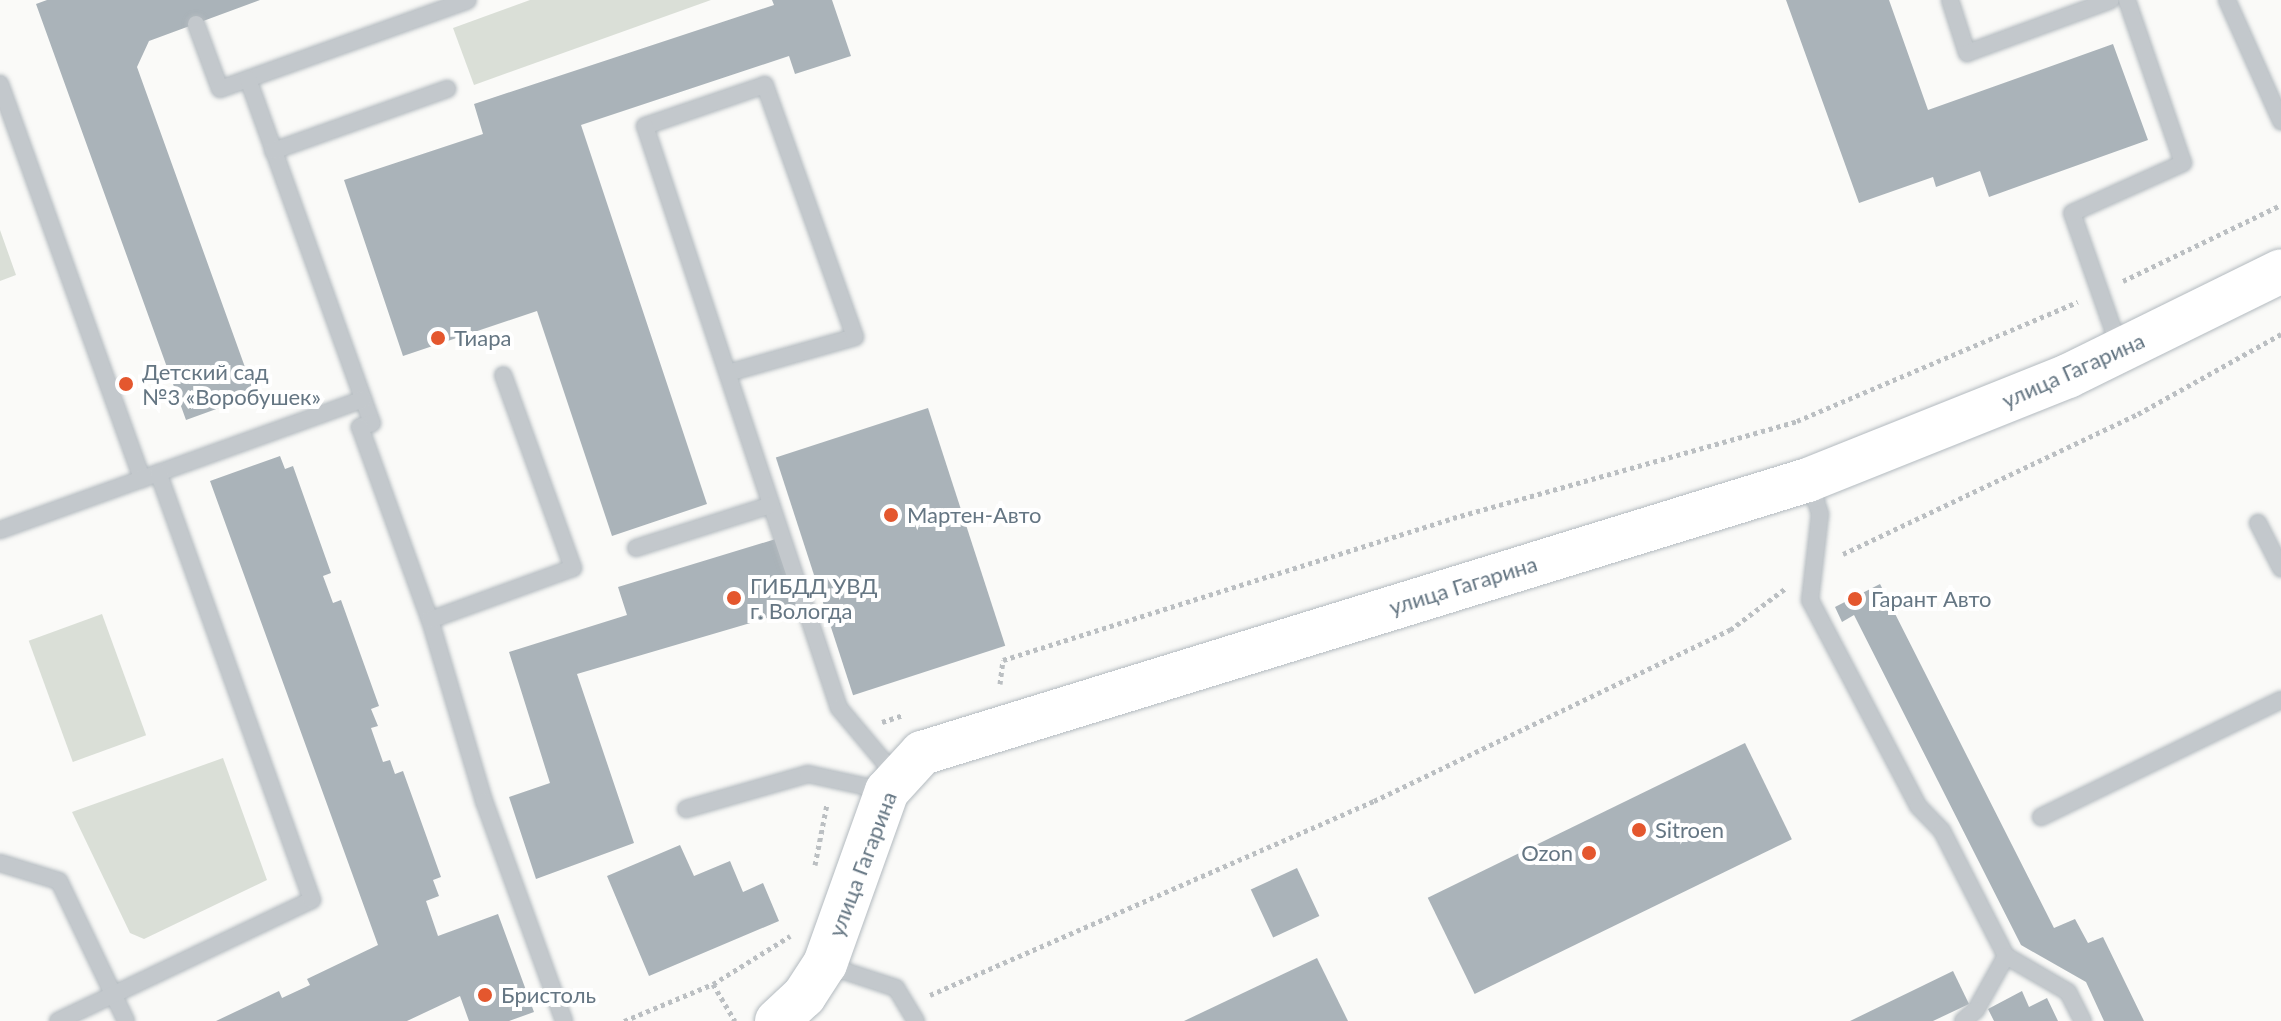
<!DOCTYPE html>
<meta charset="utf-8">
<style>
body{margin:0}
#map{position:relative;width:2281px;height:1021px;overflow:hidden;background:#fafaf8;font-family:Lato,sans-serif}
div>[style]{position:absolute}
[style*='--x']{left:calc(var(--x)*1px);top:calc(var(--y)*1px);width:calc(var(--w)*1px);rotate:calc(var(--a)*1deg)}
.green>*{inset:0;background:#dadfd7;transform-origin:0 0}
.building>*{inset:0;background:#aab3b9;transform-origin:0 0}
.path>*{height:5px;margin-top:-2.5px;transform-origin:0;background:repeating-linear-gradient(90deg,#bbbfc2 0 4px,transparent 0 8px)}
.roads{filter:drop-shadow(0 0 2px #b3babf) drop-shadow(0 0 2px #b3babf)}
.lane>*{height:16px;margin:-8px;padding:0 8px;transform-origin:8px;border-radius:8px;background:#c3c8cc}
.secondary>*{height:44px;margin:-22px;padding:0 22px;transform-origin:22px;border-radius:22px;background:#fff}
.dots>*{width:22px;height:22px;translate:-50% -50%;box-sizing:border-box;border:4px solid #fff;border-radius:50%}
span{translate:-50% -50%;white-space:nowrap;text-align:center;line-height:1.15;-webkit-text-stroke:8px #fff;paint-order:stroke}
.poi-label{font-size:22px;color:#657683}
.left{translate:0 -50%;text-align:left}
.right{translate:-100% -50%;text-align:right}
.street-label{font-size:22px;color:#657683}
</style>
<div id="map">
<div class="green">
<div style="clip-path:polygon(530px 0,711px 0,474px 85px,453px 28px)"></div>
<div style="clip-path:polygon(0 230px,16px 275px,0 281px)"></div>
<div style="left:102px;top:614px;width:129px;height:78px;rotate:70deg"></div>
<div style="clip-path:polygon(223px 758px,267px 880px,144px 939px,130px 933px,72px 812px)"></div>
</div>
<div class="building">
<div style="clip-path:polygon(47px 0,260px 0,149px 41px,137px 67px,255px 395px,186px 420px,36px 4px)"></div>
<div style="clip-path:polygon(772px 0,832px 0,851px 56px,795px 74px,789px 56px,581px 125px,707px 504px,612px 536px,537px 311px,403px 356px,344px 180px,483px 134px,474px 104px,774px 5px)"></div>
<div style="clip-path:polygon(1786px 0,1889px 0,1928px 110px,2113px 44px,2148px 140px,1989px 197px,1980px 171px,1936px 187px,1933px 177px,1859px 203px)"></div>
<div style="left:928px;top:408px;width:250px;height:160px;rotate:72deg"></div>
<div style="clip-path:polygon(280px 456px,285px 469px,293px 466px,331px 573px,323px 576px,333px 603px,341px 600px,379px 706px,371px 709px,378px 726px,371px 728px,383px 762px,390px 760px,395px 774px,403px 771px,441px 877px,433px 880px,439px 896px,426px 901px,438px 936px,498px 914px,534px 1012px,509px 1021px,469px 1021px,460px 996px,407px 1021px,216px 1021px,279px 991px,282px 998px,310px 985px,307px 979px,378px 945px,210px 481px)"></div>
<div style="clip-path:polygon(779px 538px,801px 608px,577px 674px,634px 843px,536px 879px,509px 797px,550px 783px,509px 652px,627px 615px,618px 587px)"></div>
<div style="clip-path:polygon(1880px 584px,2054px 928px,2075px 919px,2088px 943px,2103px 937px,2144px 1021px,2104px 1021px,2086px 982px,2021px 945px,1854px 615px,1842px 622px,1835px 607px)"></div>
<div style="left:1745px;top:743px;width:107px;height:353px;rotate:64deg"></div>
<div style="clip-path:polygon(680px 845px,694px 876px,730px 861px,743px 892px,763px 883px,779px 921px,649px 976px,607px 876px)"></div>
<div style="left:1297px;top:868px;width:53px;height:51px;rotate:65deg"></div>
<div style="clip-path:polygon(1317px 958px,1348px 1021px,1184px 1021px)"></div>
<div style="clip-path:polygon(1953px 971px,1969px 1004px,1933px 1021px,1850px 1021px)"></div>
<div style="clip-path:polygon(2022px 991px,2029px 1007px,2047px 998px,2058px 1021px,1994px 1021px,1988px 1009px)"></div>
</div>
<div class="path">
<div style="--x:2123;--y:281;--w:175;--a:-25.7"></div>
<div style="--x:1843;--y:554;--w:327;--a:-25.4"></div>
<div style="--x:2138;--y:414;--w:164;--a:-29.2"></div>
<div style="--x:1000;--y:684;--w:24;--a:-83"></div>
<div style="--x:1003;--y:660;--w:472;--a:-17.5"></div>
<div style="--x:1453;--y:518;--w:357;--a:-15.7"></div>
<div style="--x:1797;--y:421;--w:305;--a:-23"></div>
<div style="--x:882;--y:722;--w:22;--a:-18"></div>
<div style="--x:815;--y:865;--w:62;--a:-78.9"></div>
<div style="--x:713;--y:984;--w:91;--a:-31.9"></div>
<div style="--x:930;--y:995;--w:485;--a:-23.6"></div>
<div style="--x:1374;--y:801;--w:395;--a:-25.7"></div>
<div style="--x:1730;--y:630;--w:70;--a:-36.9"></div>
<div style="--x:624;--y:1021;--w:96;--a:-22.6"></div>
<div style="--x:713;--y:984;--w:43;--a:59.3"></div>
</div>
<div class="roads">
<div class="lane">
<div style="--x:1950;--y:0;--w:56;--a:72.2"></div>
<div style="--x:1967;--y:53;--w:153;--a:-20.2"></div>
<div style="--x:2227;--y:0;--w:133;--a:65.9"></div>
<div style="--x:196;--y:24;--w:69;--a:69.7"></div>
<div style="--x:220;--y:89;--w:263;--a:-19.7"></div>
<div style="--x:248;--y:79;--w:366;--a:70.2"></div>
<div style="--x:372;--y:423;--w:13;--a:162"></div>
<div style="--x:360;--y:427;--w:205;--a:70.1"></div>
<div style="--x:430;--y:620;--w:189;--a:73.4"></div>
<div style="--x:484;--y:801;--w:234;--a:70"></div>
<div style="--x:0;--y:84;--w:420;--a:70.2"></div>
<div style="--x:273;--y:151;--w:185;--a:-19.6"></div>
<div style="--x:2120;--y:349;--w:144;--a:-109.4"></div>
<div style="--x:2072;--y:213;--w:122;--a:-24.2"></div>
<div style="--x:2183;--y:163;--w:172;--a:-109"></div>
<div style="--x:728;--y:373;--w:132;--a:-15.8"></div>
<div style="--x:855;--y:337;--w:268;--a:-109.7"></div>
<div style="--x:765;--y:85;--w:127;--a:161.1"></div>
<div style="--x:645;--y:126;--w:613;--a:71.57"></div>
<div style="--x:839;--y:708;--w:89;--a:50"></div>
<div style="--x:1810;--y:483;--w:33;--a:72"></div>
<div style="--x:1820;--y:514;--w:87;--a:96.6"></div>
<div style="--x:1810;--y:600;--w:233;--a:62.3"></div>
<div style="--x:1918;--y:806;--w:35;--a:46"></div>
<div style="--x:1942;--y:831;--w:140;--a:62.9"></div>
<div style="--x:2006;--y:956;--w:62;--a:119.1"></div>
<div style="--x:1976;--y:1010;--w:17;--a:140"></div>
<div style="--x:2258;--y:523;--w:51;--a:62.9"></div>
<div style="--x:0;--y:530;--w:386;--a:-19.8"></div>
<div style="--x:636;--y:548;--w:142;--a:-17.7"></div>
<div style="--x:430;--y:620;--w:152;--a:-20"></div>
<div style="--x:573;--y:568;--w:205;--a:-109.9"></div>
<div style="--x:686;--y:809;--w:127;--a:-16"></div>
<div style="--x:808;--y:774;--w:80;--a:12.3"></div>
<div style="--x:2041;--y:817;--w:267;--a:-26"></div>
<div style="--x:0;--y:863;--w:62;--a:17"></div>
<div style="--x:59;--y:881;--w:155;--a:64.4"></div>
<div style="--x:2006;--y:956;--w:72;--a:30.1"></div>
<div style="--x:2068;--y:992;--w:33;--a:63"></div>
<div style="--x:826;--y:965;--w:74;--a:18.2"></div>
<div style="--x:896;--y:988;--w:39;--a:59"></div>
<div style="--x:58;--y:1021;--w:281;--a:-25.5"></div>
<div style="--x:312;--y:900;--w:454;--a:-109.8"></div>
</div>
<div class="secondary">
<div style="--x:777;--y:1021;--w:37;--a:-43"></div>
<div style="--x:804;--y:996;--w:38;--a:-57"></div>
<div style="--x:825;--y:964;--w:184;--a:-70.3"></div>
<div style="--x:887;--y:791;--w:52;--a:-47.4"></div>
<div style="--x:922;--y:753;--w:927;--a:-17.13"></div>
<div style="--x:1808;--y:480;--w:280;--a:-21.8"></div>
<div style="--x:2068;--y:376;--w:237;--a:-26.2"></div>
</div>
</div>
<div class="dots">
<div style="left:438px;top:338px;background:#e4572e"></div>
<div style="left:126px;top:384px;background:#e4572e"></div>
<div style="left:891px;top:515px;background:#e4572e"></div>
<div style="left:734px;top:598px;background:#e4572e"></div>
<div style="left:1855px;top:599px;background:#e4572e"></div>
<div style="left:1639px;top:830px;background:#e4572e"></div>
<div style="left:1589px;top:853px;background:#e4572e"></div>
<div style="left:485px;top:995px;background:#e4572e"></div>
</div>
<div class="poi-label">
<span class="left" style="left:454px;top:338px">Тиара</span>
<span class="left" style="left:142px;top:384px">Детский сад<br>№3 «Воробушек»</span>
<span class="left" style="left:907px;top:515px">Мартен-Авто</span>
<span class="left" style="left:750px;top:598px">ГИБДД УВД<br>г. Вологда</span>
<span class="left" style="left:1871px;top:599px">Гарант Авто</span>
<span class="left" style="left:1655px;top:830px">Sitroen</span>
<span class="right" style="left:1573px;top:853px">Ozon</span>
<span class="left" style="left:501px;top:995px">Бристоль</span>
</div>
<div class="street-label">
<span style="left:2073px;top:370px;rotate:-24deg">улица Гагарина</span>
<span style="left:1463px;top:585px;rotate:-17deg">улица Гагарина</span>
<span style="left:862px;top:864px;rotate:-69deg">улица Гагарина</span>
</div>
</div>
